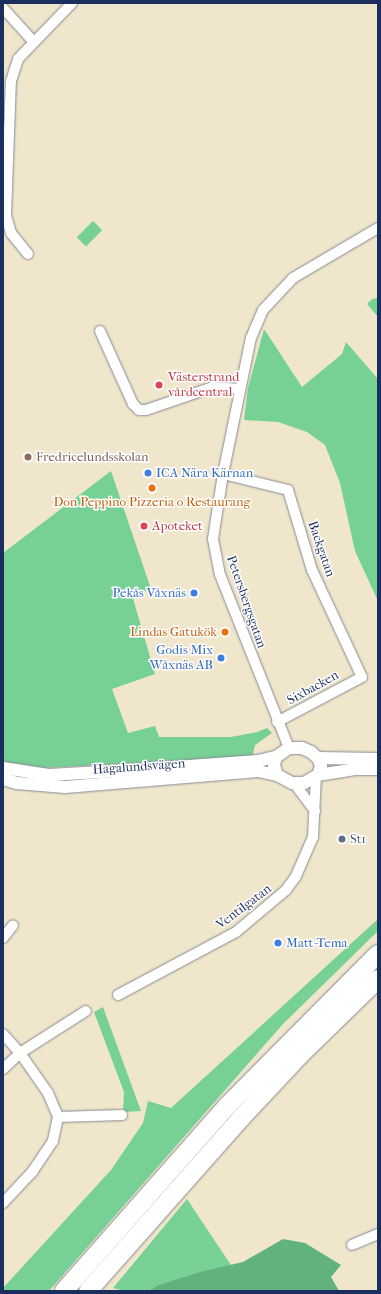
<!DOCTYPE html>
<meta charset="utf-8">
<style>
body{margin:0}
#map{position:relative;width:381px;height:1294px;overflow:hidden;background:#f0e6cb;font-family:"IM FELL French Canon",serif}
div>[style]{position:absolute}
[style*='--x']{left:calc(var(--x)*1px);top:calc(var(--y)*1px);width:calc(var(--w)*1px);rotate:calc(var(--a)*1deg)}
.green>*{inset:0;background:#77d096;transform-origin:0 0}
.forest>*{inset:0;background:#61b27f}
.roads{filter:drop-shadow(0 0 1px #868a94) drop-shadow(0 0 1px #868a94)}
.minor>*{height:10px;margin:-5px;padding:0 5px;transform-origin:5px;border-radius:5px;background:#fff}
.tertiary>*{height:12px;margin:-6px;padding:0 6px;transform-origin:6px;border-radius:6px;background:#fff}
.motorway>*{height:18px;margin:-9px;padding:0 9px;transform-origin:9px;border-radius:9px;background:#fff}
.dots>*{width:11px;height:11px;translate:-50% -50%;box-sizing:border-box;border:2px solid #fff;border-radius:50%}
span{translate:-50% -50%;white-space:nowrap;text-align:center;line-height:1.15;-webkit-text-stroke:3px #fff;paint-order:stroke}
.health-label{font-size:13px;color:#be3a42}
.left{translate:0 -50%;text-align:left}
.education-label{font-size:13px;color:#785e54}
.shop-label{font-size:13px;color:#366cbe}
.right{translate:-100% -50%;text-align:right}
.food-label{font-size:13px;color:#c56008}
.street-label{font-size:13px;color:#1b2f5e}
.service-label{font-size:13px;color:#4e5e75}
.frame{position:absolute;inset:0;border:4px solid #1b2f5e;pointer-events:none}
</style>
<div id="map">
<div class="green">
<div style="left:93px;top:221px;width:13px;height:23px;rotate:45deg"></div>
<div style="clip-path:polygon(378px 298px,378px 317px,367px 304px,372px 299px)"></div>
<div style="clip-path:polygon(264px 329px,302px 387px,342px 354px,346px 342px,378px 379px,378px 601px,355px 551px,340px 483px,325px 445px,307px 432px,278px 422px,244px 420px,248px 388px)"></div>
<div style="clip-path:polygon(111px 471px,151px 589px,132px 595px,155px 674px,112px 689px,128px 733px,155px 726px,159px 737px,231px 737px,257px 732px,267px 728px,272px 733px,255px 745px,252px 757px,43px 768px,3px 762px,3px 553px)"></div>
<div style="clip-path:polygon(378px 919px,378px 931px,283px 1024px,49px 1291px,3px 1291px,3px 1288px,111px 1170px,143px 1123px,148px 1101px,171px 1108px)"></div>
<div style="clip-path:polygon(103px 1007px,141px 1111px,123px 1112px,124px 1092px,94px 1012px)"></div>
<div style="clip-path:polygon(187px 1199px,231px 1265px,158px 1285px,148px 1291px,125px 1291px,113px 1288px)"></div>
</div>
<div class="forest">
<div style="clip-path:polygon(283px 1239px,305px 1243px,341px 1265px,331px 1277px,339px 1291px,148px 1291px,158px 1285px,204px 1271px,243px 1262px)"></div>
</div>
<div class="roads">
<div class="minor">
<div style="--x:3;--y:8;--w:45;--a:47.7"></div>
<div style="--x:28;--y:254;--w:27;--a:-129"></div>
<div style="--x:11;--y:233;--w:19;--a:-106"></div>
<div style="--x:6;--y:215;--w:134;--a:-87.9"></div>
<div style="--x:11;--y:81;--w:23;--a:-72"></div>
<div style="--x:18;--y:59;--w:78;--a:-46"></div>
<div style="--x:100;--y:331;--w:80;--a:65.7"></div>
<div style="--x:133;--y:404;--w:8;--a:45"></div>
<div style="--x:139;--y:410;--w:7;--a:0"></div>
<div style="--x:146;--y:410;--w:71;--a:-18.9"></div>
<div style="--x:213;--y:387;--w:27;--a:4"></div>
<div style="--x:223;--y:474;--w:67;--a:13.8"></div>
<div style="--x:288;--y:490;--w:84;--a:73.3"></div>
<div style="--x:312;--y:570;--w:118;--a:65"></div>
<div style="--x:362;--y:677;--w:96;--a:152.1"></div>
<div style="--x:289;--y:748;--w:186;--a:-111.7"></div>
<div style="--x:220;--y:575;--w:37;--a:-101"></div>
<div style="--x:213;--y:539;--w:66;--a:-81.3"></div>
<div style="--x:223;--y:474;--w:139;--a:-78.4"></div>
<div style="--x:251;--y:338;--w:30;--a:-67"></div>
<div style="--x:263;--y:310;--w:44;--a:-46.8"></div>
<div style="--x:293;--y:278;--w:99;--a:-30.5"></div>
<div style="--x:294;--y:783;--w:35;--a:53"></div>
<div style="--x:3;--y:938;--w:16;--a:-52"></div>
<div style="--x:118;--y:995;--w:134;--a:-28.1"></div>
<div style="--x:236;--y:932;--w:65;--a:-40"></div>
<div style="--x:286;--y:890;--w:17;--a:-54"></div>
<div style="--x:296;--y:876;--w:43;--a:-66.4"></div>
<div style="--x:313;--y:837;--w:61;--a:-87.2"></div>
<div style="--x:3;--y:1034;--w:25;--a:48"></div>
<div style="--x:20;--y:1053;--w:49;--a:55"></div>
<div style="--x:48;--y:1093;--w:26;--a:67"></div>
<div style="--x:58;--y:1117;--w:25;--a:102"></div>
<div style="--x:53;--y:1141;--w:36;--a:124"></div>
<div style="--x:33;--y:1171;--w:44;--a:133.2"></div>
<div style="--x:3;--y:1069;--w:23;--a:-43"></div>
<div style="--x:20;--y:1053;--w:78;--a:-32.5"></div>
<div style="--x:58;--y:1117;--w:64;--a:-1.8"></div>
<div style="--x:352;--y:1245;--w:28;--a:-23"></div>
</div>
<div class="tertiary">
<div style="--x:318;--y:758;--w:60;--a:1"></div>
<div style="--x:3;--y:768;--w:48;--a:8.5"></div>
<div style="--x:50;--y:775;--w:84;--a:-3.4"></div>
<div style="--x:134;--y:770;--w:124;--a:-4.2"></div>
<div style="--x:258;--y:761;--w:18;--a:-13"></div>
<div style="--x:276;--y:757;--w:16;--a:-35"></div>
<div style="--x:289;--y:748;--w:13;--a:0"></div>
<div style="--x:302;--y:748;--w:10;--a:24"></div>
<div style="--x:311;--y:752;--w:9;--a:41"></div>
<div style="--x:318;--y:758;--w:9;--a:69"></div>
<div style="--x:321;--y:766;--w:9;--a:108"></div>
<div style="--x:318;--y:775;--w:16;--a:150"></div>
<div style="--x:304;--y:783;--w:12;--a:180"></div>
<div style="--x:292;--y:783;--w:17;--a:-152"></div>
<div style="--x:277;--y:775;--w:10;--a:-107"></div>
<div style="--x:274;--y:765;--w:8;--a:-76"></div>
<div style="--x:318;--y:775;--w:39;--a:-9"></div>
<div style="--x:357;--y:769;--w:21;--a:0"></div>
<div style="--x:3;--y:779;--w:15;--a:16"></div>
<div style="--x:17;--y:783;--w:48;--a:4.8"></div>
<div style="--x:65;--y:787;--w:194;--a:-4.7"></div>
<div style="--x:258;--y:771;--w:19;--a:12"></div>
</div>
<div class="motorway">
<div style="--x:64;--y:1291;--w:247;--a:-48.6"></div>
<div style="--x:227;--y:1106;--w:214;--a:-45.2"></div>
<div style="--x:88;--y:1291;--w:231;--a:-48.5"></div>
<div style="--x:241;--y:1118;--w:89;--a:-46.8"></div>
<div style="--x:302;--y:1053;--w:106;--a:-44.2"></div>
</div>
</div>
<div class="dots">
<div style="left:159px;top:385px;background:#e0444e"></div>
<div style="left:28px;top:457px;background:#8d6e63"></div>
<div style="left:148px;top:473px;background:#3f7fe0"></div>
<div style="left:152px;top:488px;background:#e8710a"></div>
<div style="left:144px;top:526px;background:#e0444e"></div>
<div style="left:194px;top:593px;background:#3f7fe0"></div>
<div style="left:225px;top:632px;background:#e8710a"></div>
<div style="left:221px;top:658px;background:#3f7fe0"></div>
<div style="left:342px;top:839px;background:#5c6f8a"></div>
<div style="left:278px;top:943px;background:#3f7fe0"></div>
</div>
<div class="health-label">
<span class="left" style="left:168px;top:385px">Västerstrand<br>vårdcentral</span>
<span class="left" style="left:152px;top:526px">Apoteket</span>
</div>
<div class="education-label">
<span class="left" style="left:36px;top:457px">Fredricelundsskolan</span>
</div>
<div class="shop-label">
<span class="left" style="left:156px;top:473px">ICA Nära Kärnan</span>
<span class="right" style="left:186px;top:593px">Pekås Våxnäs</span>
<span class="right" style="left:213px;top:658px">Godis Mix<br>Wåxnäs AB</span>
<span class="left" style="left:286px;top:943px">Matt-Tema</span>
</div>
<div class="food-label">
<span style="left:152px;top:502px">Don Peppino Pizzeria o Restaurang</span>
<span class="right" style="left:217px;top:632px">Lindas Gatukök</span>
</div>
<div class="street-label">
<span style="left:321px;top:549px;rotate:71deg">Backgatan</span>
<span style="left:246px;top:602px;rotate:71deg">Petersbergsgatan</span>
<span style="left:313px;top:688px;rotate:-29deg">Sixbacken</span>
<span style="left:139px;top:767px;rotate:-4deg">Hagalundsvägen</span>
<span style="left:244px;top:907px;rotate:-37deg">Ventilgatan</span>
</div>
<div class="service-label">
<span class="left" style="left:350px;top:839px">St1</span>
</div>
<div class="frame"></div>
</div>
